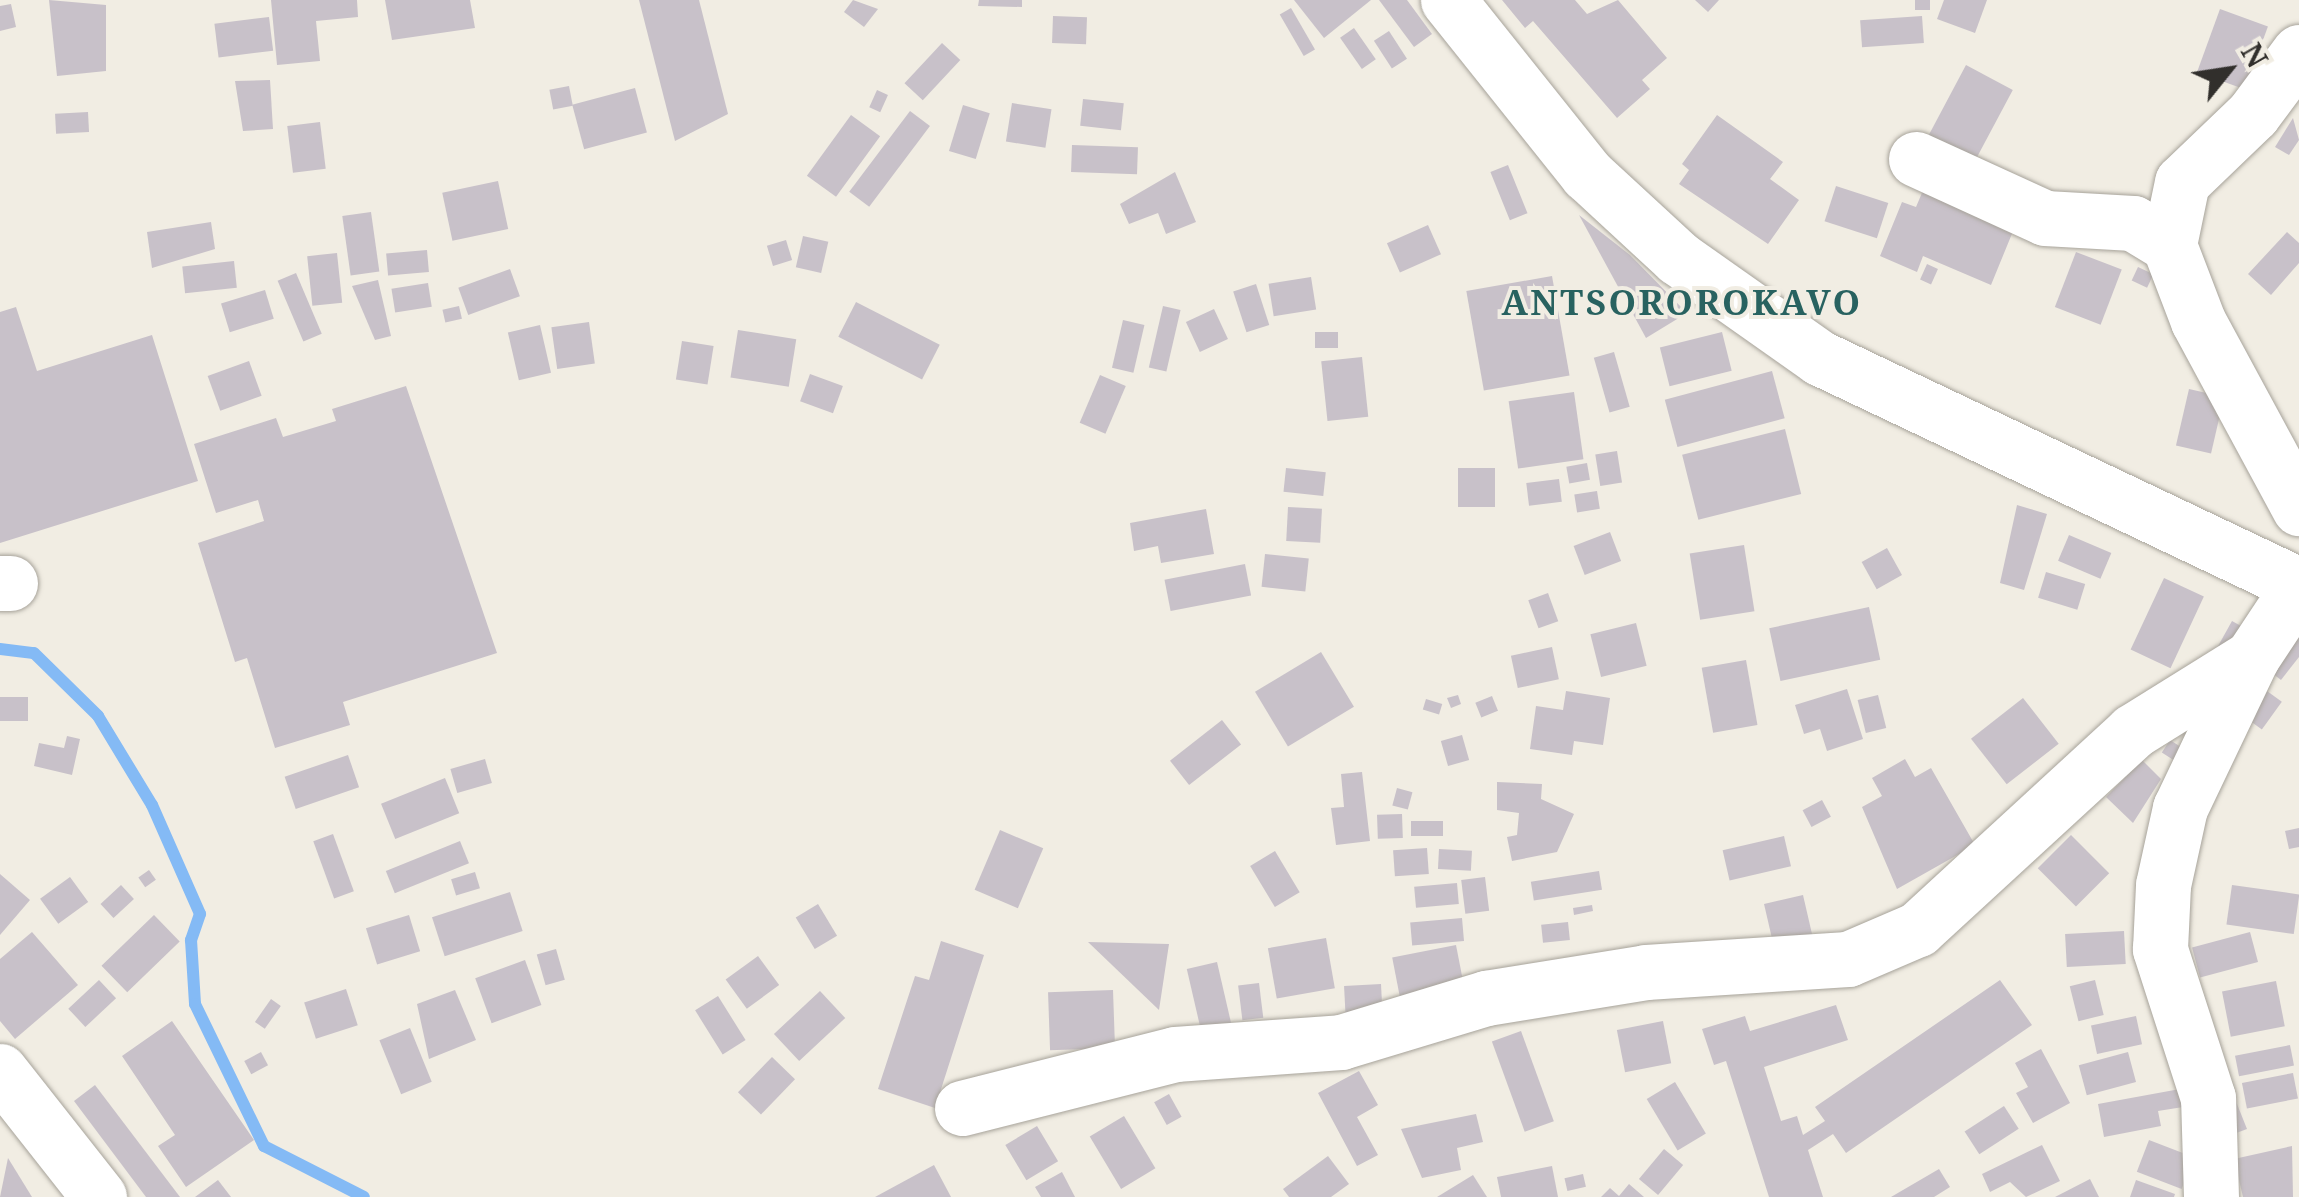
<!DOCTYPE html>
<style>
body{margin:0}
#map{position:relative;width:2299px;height:1197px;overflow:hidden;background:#f1ede3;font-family:"Noto Serif",serif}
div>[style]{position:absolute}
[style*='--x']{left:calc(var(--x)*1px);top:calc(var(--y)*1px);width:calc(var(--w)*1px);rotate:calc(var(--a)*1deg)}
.stream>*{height:12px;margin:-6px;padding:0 6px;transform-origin:6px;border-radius:6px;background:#84baf5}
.building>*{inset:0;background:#c8c1c9;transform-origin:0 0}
.roads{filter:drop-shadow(0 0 2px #a7a39a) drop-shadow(0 0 2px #a7a39a)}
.minor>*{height:55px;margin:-27.5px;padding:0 27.5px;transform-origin:27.5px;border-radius:27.5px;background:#fff}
.major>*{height:55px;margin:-27.5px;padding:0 27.5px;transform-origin:27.5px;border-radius:27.5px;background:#fff}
span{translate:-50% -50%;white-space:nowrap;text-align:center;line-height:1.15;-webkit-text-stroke:8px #f1ede3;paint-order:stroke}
.district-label{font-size:35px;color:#286260;font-weight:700;letter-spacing:2.5px}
.north{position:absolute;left:2179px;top:20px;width:100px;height:100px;-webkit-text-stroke:8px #f1ede3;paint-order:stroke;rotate:60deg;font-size:28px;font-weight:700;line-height:40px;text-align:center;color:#312f2c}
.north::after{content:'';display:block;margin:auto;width:35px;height:45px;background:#312f2c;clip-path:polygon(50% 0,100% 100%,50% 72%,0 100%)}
</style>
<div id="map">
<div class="stream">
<div style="--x:0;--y:649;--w:34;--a:7"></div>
<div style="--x:34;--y:653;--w:90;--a:44.5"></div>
<div style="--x:98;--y:716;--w:104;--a:58.8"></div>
<div style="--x:152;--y:805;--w:119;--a:66.2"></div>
<div style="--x:200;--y:914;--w:28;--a:109"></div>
<div style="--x:191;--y:940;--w:64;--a:86.4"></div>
<div style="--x:195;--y:1004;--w:158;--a:64.1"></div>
<div style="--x:264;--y:1146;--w:112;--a:27"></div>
</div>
<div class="building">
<div style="clip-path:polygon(49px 0,106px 5px,106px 71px,57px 76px)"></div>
<div style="clip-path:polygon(271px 0,357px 0,358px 17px,316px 21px,320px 61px,277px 65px)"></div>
<div style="clip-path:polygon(385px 0,470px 0,475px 28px,392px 40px)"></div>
<div style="clip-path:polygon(639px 0,699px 0,728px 114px,675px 141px)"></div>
<div style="clip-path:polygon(853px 0,878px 9px,864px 27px,844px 12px)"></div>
<div style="clip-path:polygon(979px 0,1022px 0,1022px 7px,978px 6px)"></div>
<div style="clip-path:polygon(1294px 0,1371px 0,1324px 38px)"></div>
<div style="clip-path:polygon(1379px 0,1407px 0,1432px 34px,1414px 47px)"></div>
<div style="clip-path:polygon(1502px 0,1575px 0,1587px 14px,1618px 0,1667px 58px,1642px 80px,1650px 89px,1617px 118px,1533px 21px,1525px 28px)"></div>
<div style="clip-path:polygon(1695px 0,1719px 0,1708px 12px)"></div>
<div style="left:1915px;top:0;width:15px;height:10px"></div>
<div style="clip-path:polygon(1944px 0,1987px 0,1975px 33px,1937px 19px)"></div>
<div style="clip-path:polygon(11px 4px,16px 27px,0 31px,0 6px)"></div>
<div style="left:1291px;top:8px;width:48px;height:13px;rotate:60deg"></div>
<div style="left:2220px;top:9px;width:51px;height:67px;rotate:20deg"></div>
<div style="left:1053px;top:16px;width:34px;height:27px;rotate:2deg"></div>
<div style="left:1922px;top:16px;width:27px;height:62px;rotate:86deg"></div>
<div style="left:269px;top:17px;width:34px;height:55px;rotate:83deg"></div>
<div style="left:1354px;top:28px;width:38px;height:17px;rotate:55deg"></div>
<div style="left:1389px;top:31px;width:33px;height:18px;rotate:57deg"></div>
<div style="left:942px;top:43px;width:25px;height:55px;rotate:43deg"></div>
<div style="left:1966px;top:65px;width:53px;height:92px;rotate:28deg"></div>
<div style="clip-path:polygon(270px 80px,273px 129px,243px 131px,235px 81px)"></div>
<div style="left:569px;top:86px;width:20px;height:20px;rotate:79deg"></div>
<div style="left:635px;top:88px;width:46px;height:65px;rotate:75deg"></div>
<div style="left:877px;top:90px;width:12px;height:19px;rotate:24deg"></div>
<div style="left:1083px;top:99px;width:41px;height:27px;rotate:6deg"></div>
<div style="left:1012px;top:103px;width:40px;height:39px;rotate:9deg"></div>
<div style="left:963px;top:105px;width:28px;height:48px;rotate:17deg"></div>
<div style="left:910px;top:111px;width:25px;height:101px;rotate:37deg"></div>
<div style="left:88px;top:112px;width:20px;height:33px;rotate:87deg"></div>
<div style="left:851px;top:115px;width:36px;height:75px;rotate:36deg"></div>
<div style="clip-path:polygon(1717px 115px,1783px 162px,1770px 179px,1799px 200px,1768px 244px,1679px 184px,1689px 170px,1682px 164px)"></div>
<div style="clip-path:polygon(2293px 118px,2299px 140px,2289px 155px,2275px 147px)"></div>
<div style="left:320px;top:122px;width:47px;height:33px;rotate:83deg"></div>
<div style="left:1072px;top:145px;width:66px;height:27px;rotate:2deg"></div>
<div style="left:1508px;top:165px;width:52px;height:19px;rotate:68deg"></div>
<div style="clip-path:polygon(1175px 172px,1196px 222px,1166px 234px,1158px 213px,1129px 224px,1120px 204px)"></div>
<div style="left:498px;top:181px;width:49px;height:57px;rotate:78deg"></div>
<div style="clip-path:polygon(1927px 181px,2018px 219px,1991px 285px,1923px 256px,1917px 272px,1880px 256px,1902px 202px,1916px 207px)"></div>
<div style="left:1836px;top:186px;width:55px;height:37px;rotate:18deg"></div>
<div style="left:371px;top:212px;width:60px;height:29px;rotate:82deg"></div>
<div style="clip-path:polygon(1579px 215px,1630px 255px,1687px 313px,1646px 338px)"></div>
<div style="clip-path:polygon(211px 222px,215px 249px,152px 268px,147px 232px)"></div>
<div style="left:1428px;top:225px;width:32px;height:45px;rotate:66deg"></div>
<div style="clip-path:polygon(2287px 232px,2299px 243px,2299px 263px,2271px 295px,2248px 274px)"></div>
<div style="left:803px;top:236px;width:26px;height:32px;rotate:13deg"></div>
<div style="left:786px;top:240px;width:21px;height:20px;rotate:73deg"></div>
<div style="left:427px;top:250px;width:22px;height:41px;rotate:85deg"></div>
<div style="left:2076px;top:252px;width:49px;height:59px;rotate:21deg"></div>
<div style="left:337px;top:253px;width:50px;height:30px;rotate:84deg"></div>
<div style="left:234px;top:261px;width:27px;height:52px;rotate:84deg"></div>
<div style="left:1927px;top:264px;width:12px;height:17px;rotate:24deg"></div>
<div style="left:2138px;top:267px;width:17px;height:15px;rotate:25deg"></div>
<div style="left:510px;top:269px;width:29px;height:55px;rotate:70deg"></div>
<div style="left:296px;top:273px;width:66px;height:20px;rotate:67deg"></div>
<div style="left:1552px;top:276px;width:101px;height:87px;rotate:80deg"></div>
<div style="left:1311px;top:277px;width:33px;height:43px;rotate:81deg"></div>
<div style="clip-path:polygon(378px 280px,391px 336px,375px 340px,352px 286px)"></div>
<div style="left:428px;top:283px;width:24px;height:37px;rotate:81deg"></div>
<div style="left:1256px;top:284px;width:43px;height:24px;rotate:72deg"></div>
<div style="left:265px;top:290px;width:30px;height:46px;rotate:73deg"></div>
<div style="left:856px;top:302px;width:94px;height:39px;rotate:27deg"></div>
<div style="left:459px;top:306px;width:13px;height:17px;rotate:77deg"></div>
<div style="left:1163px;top:306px;width:18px;height:63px;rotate:13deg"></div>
<div style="clip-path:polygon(16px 307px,37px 371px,152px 335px,198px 481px,0 543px,0 312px)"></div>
<div style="left:1214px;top:309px;width:33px;height:31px;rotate:65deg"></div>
<div style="left:1123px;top:320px;width:22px;height:49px;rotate:13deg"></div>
<div style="left:589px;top:322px;width:42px;height:38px;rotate:82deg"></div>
<div style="left:540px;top:325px;width:49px;height:33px;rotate:77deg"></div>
<div style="left:738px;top:330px;width:59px;height:48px;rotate:9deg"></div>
<div style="left:1315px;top:332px;width:23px;height:16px"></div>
<div style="left:1722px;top:332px;width:40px;height:64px;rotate:76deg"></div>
<div style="left:682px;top:341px;width:32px;height:39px;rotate:9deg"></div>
<div style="left:1614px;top:352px;width:57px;height:21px;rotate:74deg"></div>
<div style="left:1362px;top:357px;width:60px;height:41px;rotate:84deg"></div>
<div style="left:249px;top:361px;width:37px;height:44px;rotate:70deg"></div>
<div style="left:1772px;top:371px;width:49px;height:111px;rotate:75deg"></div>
<div style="left:810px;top:374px;width:35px;height:29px;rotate:20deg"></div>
<div style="left:1100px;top:375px;width:28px;height:52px;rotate:23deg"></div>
<div style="clip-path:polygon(406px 386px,497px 653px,343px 702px,350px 725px,275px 748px,247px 658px,235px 662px,198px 543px,264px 521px,258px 500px,216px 513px,194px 444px,276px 418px,283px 437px,336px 421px,332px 409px)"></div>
<div style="left:2189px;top:389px;width:36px;height:58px;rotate:13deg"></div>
<div style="left:1574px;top:392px;width:68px;height:66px;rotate:82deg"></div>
<div style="left:1785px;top:429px;width:67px;height:106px;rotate:76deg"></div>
<div style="left:1617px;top:451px;width:32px;height:22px;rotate:81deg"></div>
<div style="left:1587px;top:463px;width:17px;height:21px;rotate:80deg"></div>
<div style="left:1286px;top:468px;width:40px;height:24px;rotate:6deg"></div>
<div style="left:1458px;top:468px;width:37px;height:39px"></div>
<div style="left:1559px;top:479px;width:23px;height:33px;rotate:83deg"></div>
<div style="left:1597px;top:491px;width:18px;height:23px;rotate:81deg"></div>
<div style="clip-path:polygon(2017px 505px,2047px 514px,2024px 590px,2000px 583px)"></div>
<div style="left:1288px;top:507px;width:34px;height:34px;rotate:3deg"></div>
<div style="clip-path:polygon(1206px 509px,1214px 554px,1161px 563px,1158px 546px,1134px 551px,1130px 523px)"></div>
<div style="left:1610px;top:532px;width:31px;height:39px;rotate:69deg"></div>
<div style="left:2069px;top:535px;width:46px;height:28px;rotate:23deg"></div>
<div style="left:1744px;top:545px;width:67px;height:55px;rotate:81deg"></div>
<div style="left:1887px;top:548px;width:31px;height:29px;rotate:61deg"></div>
<div style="left:1265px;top:554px;width:44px;height:33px;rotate:6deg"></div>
<div style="left:1245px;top:564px;width:32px;height:82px;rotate:79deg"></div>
<div style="left:2046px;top:572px;width:41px;height:27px;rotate:17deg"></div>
<div style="left:2164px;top:578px;width:44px;height:79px;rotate:25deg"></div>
<div style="left:1548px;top:593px;width:30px;height:21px;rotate:70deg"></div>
<div style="left:1869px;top:607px;width:54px;height:102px;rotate:78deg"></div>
<div style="left:2232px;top:621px;width:13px;height:29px;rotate:29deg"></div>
<div style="left:1636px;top:623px;width:44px;height:47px;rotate:76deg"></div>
<div style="clip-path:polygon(2299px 628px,2299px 657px,2281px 680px,2264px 667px)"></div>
<div style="left:1552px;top:647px;width:33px;height:42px;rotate:78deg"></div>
<div style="left:1321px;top:652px;width:64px;height:77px;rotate:59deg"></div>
<div style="left:1746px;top:660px;width:66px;height:45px;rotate:80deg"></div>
<div style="left:2260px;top:686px;width:27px;height:34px;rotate:36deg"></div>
<div style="clip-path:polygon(1847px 689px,1863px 739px,1827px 751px,1820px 729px,1804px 734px,1795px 705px)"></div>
<div style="clip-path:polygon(1566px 691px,1610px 698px,1603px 745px,1574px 741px,1572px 755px,1530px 749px,1536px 706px,1563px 710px)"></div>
<div style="clip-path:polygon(1458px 695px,1461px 704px,1451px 708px,1447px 698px)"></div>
<div style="left:1878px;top:695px;width:34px;height:21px;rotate:76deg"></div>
<div style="left:1492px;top:696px;width:16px;height:18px;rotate:68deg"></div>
<div style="left:0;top:697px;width:28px;height:24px"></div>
<div style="left:2023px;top:698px;width:58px;height:66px;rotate:52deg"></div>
<div style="left:1426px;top:699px;width:17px;height:11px;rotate:17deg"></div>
<div style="left:1222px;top:720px;width:31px;height:66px;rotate:52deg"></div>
<div style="left:1462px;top:735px;width:26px;height:22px;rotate:74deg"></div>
<div style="clip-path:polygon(67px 736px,80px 739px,72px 775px,34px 766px,39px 743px,64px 748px)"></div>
<div style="left:2170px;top:740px;width:17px;height:15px;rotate:33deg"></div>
<div style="left:348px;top:755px;width:34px;height:67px;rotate:71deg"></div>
<div style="left:485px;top:759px;width:25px;height:36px;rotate:74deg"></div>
<div style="clip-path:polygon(1905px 759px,1915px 777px,1931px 768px,1975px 845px,1897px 889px,1862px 807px,1882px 796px,1872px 778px)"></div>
<div style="clip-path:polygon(2142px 760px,2161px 779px,2133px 823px,2106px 797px)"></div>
<div style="clip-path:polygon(1362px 772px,1370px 841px,1336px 845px,1331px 808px,1344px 807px,1341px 774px)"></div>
<div style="left:445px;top:778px;width:38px;height:69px;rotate:68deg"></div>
<div style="clip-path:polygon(1497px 782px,1542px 784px,1541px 799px,1574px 814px,1557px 852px,1512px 861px,1507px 837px,1517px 835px,1519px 813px,1497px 810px)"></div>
<div style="left:1397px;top:788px;width:16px;height:18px;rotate:15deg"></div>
<div style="left:1822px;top:800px;width:19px;height:22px;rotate:62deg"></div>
<div style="left:1402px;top:814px;width:24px;height:25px;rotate:88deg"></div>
<div style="left:1411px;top:821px;width:32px;height:15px"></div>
<div style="clip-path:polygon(2299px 828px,2299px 847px,2289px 849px,2285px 831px)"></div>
<div style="left:1000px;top:830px;width:47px;height:65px;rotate:23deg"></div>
<div style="left:333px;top:834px;width:61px;height:21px;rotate:70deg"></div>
<div style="left:2071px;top:835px;width:54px;height:47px;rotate:45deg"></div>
<div style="left:1784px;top:836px;width:31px;height:63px;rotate:77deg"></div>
<div style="left:460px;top:841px;width:24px;height:80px;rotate:68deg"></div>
<div style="left:1427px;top:848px;width:26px;height:34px;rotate:86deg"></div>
<div style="left:1439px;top:849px;width:33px;height:20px;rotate:3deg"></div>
<div style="left:1275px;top:851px;width:48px;height:29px;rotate:59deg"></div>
<div style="left:149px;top:870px;width:12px;height:13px;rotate:55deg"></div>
<div style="left:1599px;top:871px;width:19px;height:69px;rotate:81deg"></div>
<div style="left:475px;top:872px;width:17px;height:25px;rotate:73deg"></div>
<div style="clip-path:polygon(0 874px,30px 900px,0 935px)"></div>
<div style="left:70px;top:877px;width:31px;height:37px;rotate:54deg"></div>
<div style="left:1485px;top:877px;width:34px;height:24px;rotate:83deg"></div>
<div style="left:1457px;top:883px;width:21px;height:43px;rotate:85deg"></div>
<div style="left:121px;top:885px;width:19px;height:28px;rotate:47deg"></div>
<div style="left:2232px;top:885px;width:68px;height:40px;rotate:8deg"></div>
<div style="left:510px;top:892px;width:41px;height:82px;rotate:72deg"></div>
<div style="left:1803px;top:895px;width:46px;height:40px;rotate:77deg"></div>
<div style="left:818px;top:904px;width:37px;height:26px;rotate:59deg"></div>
<div style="clip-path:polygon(1592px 905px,1593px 911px,1574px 915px,1573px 908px)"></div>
<div style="left:154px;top:915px;width:37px;height:73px;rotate:46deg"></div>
<div style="left:409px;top:915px;width:38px;height:45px;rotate:73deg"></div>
<div style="left:1462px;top:918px;width:23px;height:52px;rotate:85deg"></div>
<div style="left:1568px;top:922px;width:18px;height:27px;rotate:84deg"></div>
<div style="left:2124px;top:931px;width:33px;height:59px;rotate:87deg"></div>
<div style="clip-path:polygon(32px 932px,78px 985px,15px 1039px,0 1021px,0 959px)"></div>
<div style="left:2250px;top:932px;width:31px;height:60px;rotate:75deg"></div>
<div style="left:1326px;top:938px;width:51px;height:59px;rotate:80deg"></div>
<div style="clip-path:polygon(941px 941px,984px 955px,935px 1108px,878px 1089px,915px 976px,929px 980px)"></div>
<div style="clip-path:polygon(1088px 942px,1169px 944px,1159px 1010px)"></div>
<div style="left:1456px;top:945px;width:49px;height:65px;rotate:79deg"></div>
<div style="left:556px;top:949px;width:32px;height:20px;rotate:74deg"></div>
<div style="left:758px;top:956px;width:36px;height:40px;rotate:54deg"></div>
<div style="left:525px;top:960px;width:48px;height:53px;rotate:70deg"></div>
<div style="left:1217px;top:962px;width:88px;height:31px;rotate:77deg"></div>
<div style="left:99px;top:980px;width:25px;height:42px;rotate:47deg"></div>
<div style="clip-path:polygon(2000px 980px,2032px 1025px,1846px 1153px,1833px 1134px,1808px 1150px,1823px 1197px,1769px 1197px,1726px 1061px,1714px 1065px,1702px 1029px,1745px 1016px,1750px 1031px,1836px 1005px,1848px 1040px,1764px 1067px,1781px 1121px,1797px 1116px,1803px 1135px,1825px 1121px,1815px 1107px)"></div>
<div style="left:2095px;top:980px;width:36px;height:26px;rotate:76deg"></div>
<div style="left:2276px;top:981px;width:46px;height:55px;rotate:79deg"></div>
<div style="left:1259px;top:983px;width:35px;height:21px;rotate:83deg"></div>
<div style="left:1381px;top:984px;width:34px;height:37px;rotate:87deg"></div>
<div style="left:346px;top:989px;width:38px;height:44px;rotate:72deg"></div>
<div style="clip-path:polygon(455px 990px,476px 1040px,429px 1059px,417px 1004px)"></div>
<div style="left:1113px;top:990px;width:58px;height:65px;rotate:88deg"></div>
<div style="left:820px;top:991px;width:37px;height:63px;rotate:47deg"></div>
<div style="left:718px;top:996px;width:52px;height:27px;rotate:58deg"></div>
<div style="left:271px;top:999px;width:12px;height:28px;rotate:35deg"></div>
<div style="left:2136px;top:1016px;width:29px;height:46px;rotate:78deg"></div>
<div style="clip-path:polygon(172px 1021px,254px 1140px,186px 1187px,158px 1146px,175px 1135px,122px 1056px)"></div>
<div style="left:1663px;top:1021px;width:43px;height:47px;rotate:79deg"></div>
<div style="left:410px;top:1028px;width:58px;height:33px;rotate:68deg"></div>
<div style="left:1521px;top:1031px;width:96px;height:31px;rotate:70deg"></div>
<div style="left:2290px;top:1045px;width:21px;height:56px;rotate:79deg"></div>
<div style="clip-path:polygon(2041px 1049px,2070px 1103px,2033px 1123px,2016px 1093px,2028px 1087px,2015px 1063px)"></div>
<div style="left:261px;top:1052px;width:15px;height:19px;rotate:62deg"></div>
<div style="left:2128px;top:1052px;width:31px;height:51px;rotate:75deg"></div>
<div style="left:772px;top:1057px;width:32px;height:49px;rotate:44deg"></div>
<div style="clip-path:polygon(1359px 1071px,1378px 1105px,1357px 1117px,1378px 1155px,1357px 1166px,1318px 1093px)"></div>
<div style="left:2293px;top:1073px;width:26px;height:52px;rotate:79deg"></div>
<div style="left:1675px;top:1082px;width:60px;height:33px;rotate:59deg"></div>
<div style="clip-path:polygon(95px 1085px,180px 1197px,146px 1197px,74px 1101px)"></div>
<div style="clip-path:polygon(2180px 1089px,2183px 1107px,2158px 1111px,2161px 1126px,2104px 1137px,2098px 1104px)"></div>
<div style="left:1169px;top:1094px;width:26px;height:17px;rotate:61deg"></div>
<div style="clip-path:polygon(2233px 1094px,2247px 1129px,2231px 1135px)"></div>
<div style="left:2004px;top:1106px;width:27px;height:47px;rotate:57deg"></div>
<div style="clip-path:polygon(1476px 1114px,1483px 1142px,1457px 1148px,1461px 1170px,1422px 1178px,1401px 1129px)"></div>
<div style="left:1124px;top:1116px;width:61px;height:40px;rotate:59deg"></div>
<div style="left:1037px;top:1126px;width:41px;height:37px;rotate:59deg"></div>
<div style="left:2149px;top:1140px;width:48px;height:34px;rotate:21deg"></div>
<div style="clip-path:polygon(2042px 1145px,2060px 1181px,2026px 1197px,2010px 1182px,1990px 1192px,1982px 1174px)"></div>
<div style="clip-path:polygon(2292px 1146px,2293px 1197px,2243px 1197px,2234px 1159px)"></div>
<div style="left:1664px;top:1149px;width:25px;height:39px;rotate:40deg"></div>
<div style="clip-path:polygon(1328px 1156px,1349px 1184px,1331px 1197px,1289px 1197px,1283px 1189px)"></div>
<div style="clip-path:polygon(8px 1158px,32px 1197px,0 1197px)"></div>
<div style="clip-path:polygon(934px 1165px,951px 1197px,875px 1197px)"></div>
<div style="clip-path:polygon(1552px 1166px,1558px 1197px,1501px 1197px,1497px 1177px)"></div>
<div style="clip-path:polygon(1939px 1169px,1950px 1187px,1934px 1197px,1891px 1197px)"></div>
<div style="clip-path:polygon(1062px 1172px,1075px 1197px,1041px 1197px,1035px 1187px)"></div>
<div style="left:1583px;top:1174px;width:13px;height:19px;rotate:77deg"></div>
<div style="clip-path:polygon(1473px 1175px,1487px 1197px,1437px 1197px)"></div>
<div style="clip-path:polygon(2090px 1179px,2099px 1197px,2055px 1197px)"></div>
<div style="clip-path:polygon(218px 1180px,231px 1197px,195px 1197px)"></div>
<div style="clip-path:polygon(2136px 1180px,2175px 1194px,2174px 1197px,2130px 1197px)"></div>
<div style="clip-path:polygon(1629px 1184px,1644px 1197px,1601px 1197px,1610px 1188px,1619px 1196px)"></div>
</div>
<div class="roads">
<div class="minor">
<div style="--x:1448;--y:0;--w:223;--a:51.4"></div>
<div style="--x:1587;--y:174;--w:124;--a:42.7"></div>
<div style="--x:1678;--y:258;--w:174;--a:35.2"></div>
<div style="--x:1820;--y:358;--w:530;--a:25.36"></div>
<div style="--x:2299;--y:52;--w:77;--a:126.6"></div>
<div style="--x:2253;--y:114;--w:98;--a:136.2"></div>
<div style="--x:2182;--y:182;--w:64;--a:101.7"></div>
<div style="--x:2169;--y:245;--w:81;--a:69.1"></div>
<div style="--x:2198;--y:321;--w:213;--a:61.6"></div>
<div style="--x:1916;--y:159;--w:142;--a:24.6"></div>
<div style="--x:2045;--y:218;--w:88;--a:3.3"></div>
<div style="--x:2133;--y:223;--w:42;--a:31.4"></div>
<div style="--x:0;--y:583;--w:10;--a:0"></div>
<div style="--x:962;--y:1108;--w:220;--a:-14.2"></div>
<div style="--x:1175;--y:1054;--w:166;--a:-4.1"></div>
<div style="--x:1341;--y:1042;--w:152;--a:-16.9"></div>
<div style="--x:1486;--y:998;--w:162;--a:-9.2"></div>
<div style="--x:1646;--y:972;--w:202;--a:-3.7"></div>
<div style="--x:1848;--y:959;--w:76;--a:-23.2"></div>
<div style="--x:1918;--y:929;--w:292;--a:-42.6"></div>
<div style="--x:2133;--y:731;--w:140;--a:-31.9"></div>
<div style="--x:2211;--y:1197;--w:99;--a:-91.7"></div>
<div style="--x:2208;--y:1098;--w:157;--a:-107.9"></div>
<div style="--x:2160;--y:949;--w:64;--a:-87.3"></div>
<div style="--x:2163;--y:885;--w:79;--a:-77.6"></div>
<div style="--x:2180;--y:808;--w:167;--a:-64.5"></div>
<div style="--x:2252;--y:657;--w:85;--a:-56.5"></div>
</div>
<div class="major">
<div style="--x:0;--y:1071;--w:160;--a:51.8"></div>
</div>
</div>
<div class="district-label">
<span style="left:1682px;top:302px">ANTSOROROKAVO</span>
</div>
<div class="north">N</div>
</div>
